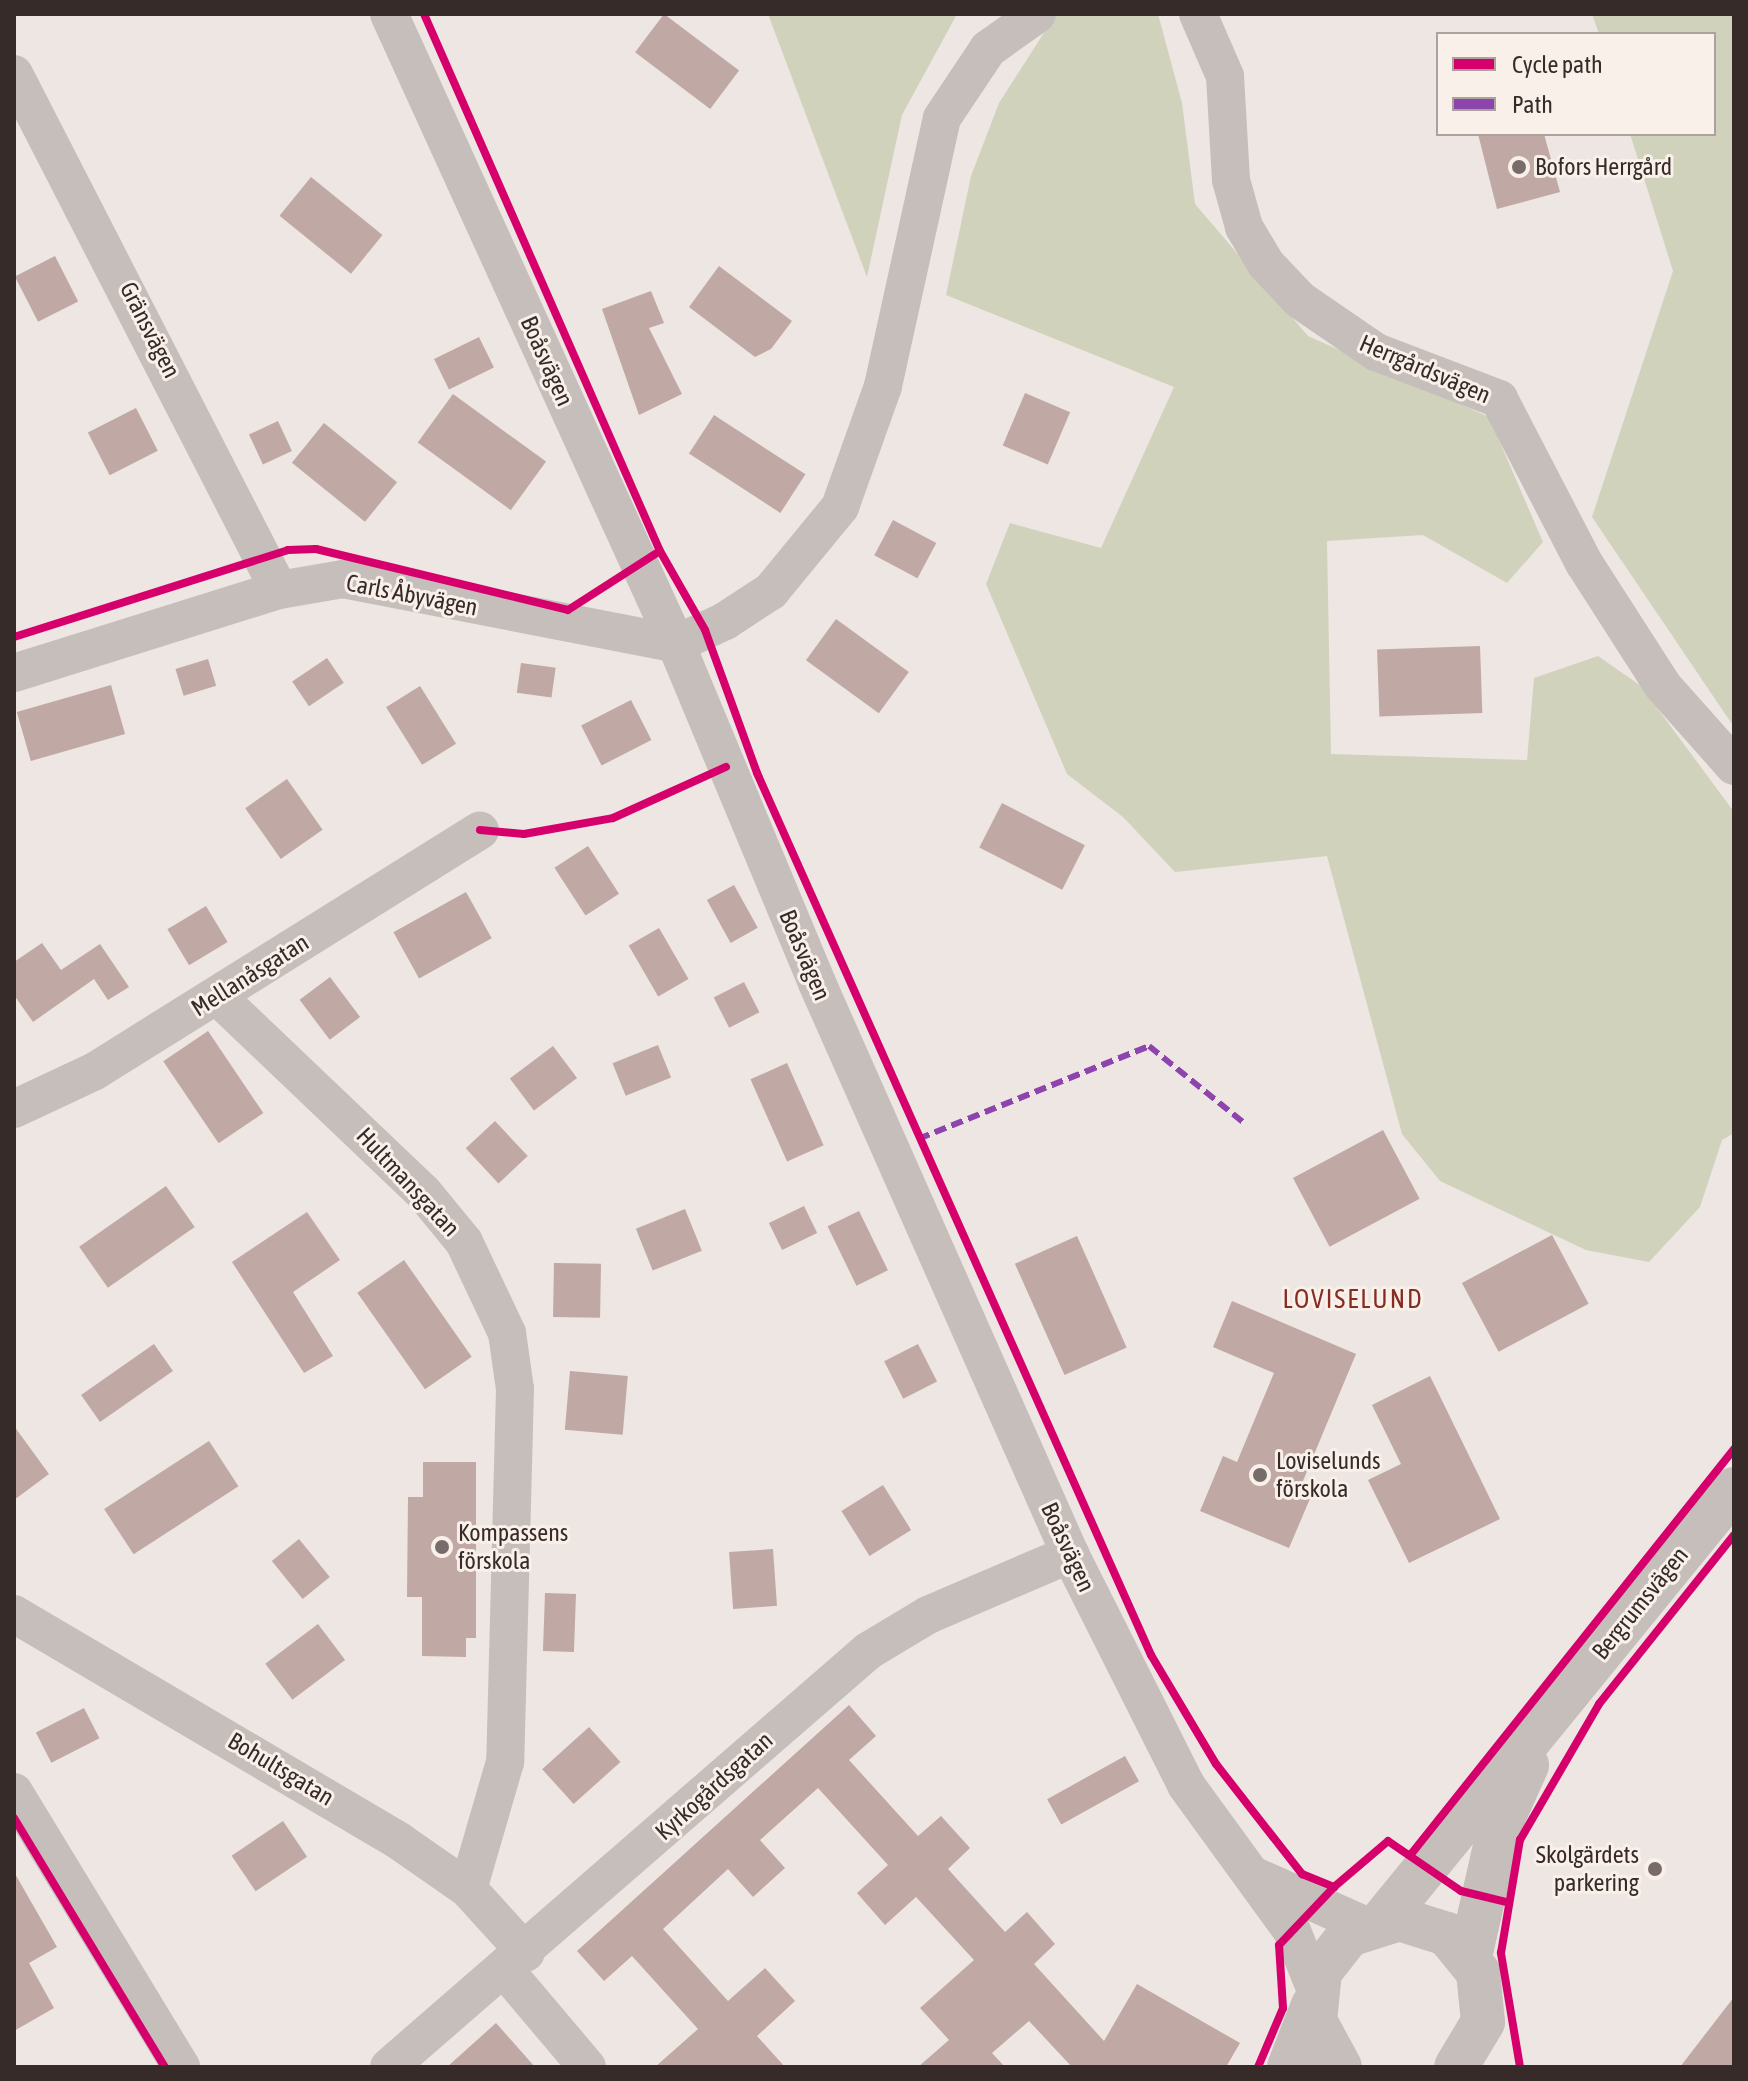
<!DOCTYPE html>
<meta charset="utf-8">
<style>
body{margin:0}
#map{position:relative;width:1748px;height:2081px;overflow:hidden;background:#ede6e2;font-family:"Asap Condensed",sans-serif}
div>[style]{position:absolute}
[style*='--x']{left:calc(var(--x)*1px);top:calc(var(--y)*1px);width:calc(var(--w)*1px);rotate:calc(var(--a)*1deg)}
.green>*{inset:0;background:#d1d2bc}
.building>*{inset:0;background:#c0a8a4;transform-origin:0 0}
.minor>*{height:38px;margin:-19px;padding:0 19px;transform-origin:19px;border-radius:19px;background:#c6bebb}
.tertiary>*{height:44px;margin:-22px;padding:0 22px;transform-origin:22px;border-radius:22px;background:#c6bebb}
.quiet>*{height:6px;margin-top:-3px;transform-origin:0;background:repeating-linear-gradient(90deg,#8e44ad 0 12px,transparent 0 18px)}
.cycleway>*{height:8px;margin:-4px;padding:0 4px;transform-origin:4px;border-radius:4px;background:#d6006c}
.dots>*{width:22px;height:22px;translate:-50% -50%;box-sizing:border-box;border:4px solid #f9f0ea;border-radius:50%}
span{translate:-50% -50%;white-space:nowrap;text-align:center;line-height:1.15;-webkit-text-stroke:6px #f9f0ea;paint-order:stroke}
.poi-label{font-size:24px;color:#372b29}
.left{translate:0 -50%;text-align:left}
.right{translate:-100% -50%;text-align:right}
.street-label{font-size:24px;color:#372b29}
.neighbourhood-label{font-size:26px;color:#852c23;letter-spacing:2px}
.frame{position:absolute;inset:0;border:16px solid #372b29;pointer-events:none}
.legend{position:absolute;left:1436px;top:32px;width:280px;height:104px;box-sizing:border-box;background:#f9f0ea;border:2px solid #aba19d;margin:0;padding:10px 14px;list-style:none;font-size:24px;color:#372b29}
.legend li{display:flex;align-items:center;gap:16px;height:40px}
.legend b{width:40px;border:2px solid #aba19d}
</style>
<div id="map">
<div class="green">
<div style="clip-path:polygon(768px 14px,957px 14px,902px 115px,867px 277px)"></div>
<div style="clip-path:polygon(1056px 14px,1158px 14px,1182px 103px,1195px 204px,1308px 336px,1489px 417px,1543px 542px,1507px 583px,1423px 535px,1327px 541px,1331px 754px,1527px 760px,1534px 678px,1598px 656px,1641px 686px,1734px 812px,1734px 1133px,1722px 1140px,1700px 1207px,1649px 1262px,1586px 1250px,1440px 1181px,1402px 1134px,1327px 856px,1175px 872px,1123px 817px,1067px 774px,986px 584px,1010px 523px,1101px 548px,1174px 387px,946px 295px,971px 176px,999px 103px)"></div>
<div style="clip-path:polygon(1592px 14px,1734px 14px,1734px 727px,1592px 517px,1673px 271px,1630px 134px,1714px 134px,1714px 34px,1599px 34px)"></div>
</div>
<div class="building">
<div style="left:664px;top:14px;width:94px;height:48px;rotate:37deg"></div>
<div style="clip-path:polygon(1478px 134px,1544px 134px,1560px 192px,1497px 209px)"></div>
<div style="left:311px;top:177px;width:92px;height:50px;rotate:39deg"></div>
<div style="left:55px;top:256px;width:51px;height:45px;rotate:63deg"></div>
<div style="clip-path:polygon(719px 266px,792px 321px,771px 349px,755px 357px,689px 307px)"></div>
<div style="clip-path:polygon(651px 291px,664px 323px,649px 328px,682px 394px,639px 415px,602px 309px)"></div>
<div style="left:479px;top:337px;width:34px;height:50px;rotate:64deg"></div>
<div style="left:1025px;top:393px;width:49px;height:57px;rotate:23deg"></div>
<div style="left:453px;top:394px;width:115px;height:60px;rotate:36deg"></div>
<div style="left:136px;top:408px;width:48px;height:54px;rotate:63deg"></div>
<div style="left:714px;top:415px;width:109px;height:46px;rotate:33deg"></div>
<div style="left:278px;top:421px;width:33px;height:32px;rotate:65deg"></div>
<div style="left:324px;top:423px;width:94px;height:51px;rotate:39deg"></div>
<div style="left:893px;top:520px;width:49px;height:40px;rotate:28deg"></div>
<div style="left:836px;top:619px;width:90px;height:51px;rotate:36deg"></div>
<div style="left:1480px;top:646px;width:67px;height:103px;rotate:88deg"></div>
<div style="left:327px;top:658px;width:30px;height:42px;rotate:56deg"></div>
<div style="left:208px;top:659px;width:28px;height:34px;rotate:73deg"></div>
<div style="left:521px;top:663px;width:35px;height:30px;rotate:8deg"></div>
<div style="left:111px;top:685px;width:51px;height:98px;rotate:74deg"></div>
<div style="left:420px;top:686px;width:68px;height:40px;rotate:58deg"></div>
<div style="left:631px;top:700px;width:45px;height:56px;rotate:63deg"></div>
<div style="left:287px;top:779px;width:62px;height:51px;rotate:55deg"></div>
<div style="left:1002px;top:803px;width:93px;height:50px;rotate:27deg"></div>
<div style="left:588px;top:846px;width:57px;height:40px;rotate:57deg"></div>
<div style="left:734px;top:885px;width:49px;height:31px;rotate:61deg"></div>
<div style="left:466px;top:892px;width:53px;height:83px;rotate:61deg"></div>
<div style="left:206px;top:906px;width:42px;height:45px;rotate:59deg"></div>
<div style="left:659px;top:928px;width:59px;height:35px;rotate:60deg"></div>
<div style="clip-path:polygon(42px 943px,61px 970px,100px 944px,129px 987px,108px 1000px,94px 979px,33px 1022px,14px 995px,14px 962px)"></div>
<div style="left:330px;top:977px;width:50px;height:38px;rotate:53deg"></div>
<div style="left:744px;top:982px;width:34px;height:34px;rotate:63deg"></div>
<div style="left:208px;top:1031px;width:99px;height:54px;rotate:56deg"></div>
<div style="left:658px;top:1045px;width:35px;height:49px;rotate:68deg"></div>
<div style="left:553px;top:1046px;width:40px;height:54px;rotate:53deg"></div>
<div style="left:787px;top:1063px;width:90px;height:40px;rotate:66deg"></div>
<div style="left:495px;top:1121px;width:48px;height:40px;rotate:47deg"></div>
<div style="left:1383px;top:1130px;width:78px;height:102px;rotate:62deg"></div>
<div style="left:166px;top:1186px;width:50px;height:106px;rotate:55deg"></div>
<div style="left:804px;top:1206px;width:30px;height:39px;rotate:64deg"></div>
<div style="left:685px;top:1209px;width:45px;height:53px;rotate:68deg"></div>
<div style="left:859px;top:1211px;width:66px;height:35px;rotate:64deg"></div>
<div style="clip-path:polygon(307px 1212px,340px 1260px,293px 1292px,333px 1356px,304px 1373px,232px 1262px)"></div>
<div style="left:1552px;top:1235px;width:78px;height:102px;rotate:62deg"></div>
<div style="left:1077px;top:1236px;width:122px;height:68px;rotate:66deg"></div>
<div style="left:404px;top:1260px;width:118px;height:57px;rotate:55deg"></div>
<div style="left:554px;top:1263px;width:47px;height:54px;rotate:1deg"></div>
<div style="clip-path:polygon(1232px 1301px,1356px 1354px,1300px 1488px,1312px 1494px,1289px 1548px,1200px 1511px,1223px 1456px,1237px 1462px,1274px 1373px,1213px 1347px)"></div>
<div style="left:154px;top:1344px;width:33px;height:89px;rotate:55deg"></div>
<div style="left:918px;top:1344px;width:42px;height:38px;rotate:63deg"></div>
<div style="left:570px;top:1371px;width:58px;height:59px;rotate:5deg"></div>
<div style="clip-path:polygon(1430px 1376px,1500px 1519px,1409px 1563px,1368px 1480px,1401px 1464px,1372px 1405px)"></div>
<div style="clip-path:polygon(14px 1426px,49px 1474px,14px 1500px)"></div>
<div style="left:209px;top:1441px;width:54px;height:125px;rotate:57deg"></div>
<div style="clip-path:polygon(423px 1462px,476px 1462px,476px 1638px,466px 1638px,466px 1657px,422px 1656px,422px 1597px,407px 1597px,408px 1497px,423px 1497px)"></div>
<div style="left:883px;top:1485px;width:53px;height:49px;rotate:58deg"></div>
<div style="left:299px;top:1539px;width:49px;height:35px;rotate:51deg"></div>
<div style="left:773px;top:1549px;width:57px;height:44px;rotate:86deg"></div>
<div style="left:545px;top:1593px;width:31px;height:58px;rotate:2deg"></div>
<div style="left:318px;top:1624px;width:45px;height:66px;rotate:53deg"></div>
<div style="clip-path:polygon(849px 1705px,876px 1736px,849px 1760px,918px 1836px,941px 1816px,970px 1848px,948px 1869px,1005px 1932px,1027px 1912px,1055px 1944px,1034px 1964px,1104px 2041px,1137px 1984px,1240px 2043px,1226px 2067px,1072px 2067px,1029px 2021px,992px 2053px,1005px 2067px,918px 2067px,949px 2040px,920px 2008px,974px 1960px,916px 1897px,885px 1925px,857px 1893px,888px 1865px,818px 1788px,760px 1840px,785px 1868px,753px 1897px,728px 1869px,663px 1929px,728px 2001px,765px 1968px,795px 2001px,757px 2036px,785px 2067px,655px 2067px,698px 2029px,632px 1956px,604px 1981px,577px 1951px)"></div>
<div style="left:84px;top:1708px;width:34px;height:54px;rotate:63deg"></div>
<div style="left:589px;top:1727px;width:47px;height:63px;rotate:48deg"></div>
<div style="left:1125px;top:1756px;width:29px;height:89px;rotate:61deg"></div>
<div style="left:283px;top:1821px;width:43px;height:62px;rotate:56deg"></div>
<div style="clip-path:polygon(14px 1872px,57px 1947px,29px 1963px,54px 2008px,14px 2031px)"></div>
<div style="clip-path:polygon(1734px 1997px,1734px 2067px,1680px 2067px)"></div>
<div style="clip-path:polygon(496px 2023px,535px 2067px,447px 2067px)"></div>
</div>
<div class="minor">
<div style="--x:389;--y:14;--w:692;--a:65.51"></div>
<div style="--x:676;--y:644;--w:367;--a:67.4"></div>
<div style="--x:817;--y:983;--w:625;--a:66.1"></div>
<div style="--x:1070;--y:1554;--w:258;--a:63.3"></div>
<div style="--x:1186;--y:1785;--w:180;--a:54"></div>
<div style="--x:1292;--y:1931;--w:61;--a:68"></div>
<div style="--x:1198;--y:14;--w:68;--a:66.5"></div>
<div style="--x:1225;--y:76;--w:104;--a:86.7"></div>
<div style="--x:1231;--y:180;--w:49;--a:74.5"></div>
<div style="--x:1244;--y:227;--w:43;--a:59.3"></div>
<div style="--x:1266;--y:264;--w:50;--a:46.6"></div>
<div style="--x:1300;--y:300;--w:92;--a:34.4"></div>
<div style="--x:1376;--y:352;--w:132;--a:20.9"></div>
<div style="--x:1499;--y:399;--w:185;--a:62.6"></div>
<div style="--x:1584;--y:563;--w:146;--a:57.3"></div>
<div style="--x:1663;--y:686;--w:107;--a:48.4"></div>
<div style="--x:14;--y:74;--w:580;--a:62.82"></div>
<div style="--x:14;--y:673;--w:278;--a:-17.4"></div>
<div style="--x:279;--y:590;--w:65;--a:-9.8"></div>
<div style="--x:343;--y:579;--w:339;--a:11"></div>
<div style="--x:676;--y:644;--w:54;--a:-25.1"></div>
<div style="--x:725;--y:621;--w:55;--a:-33.1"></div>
<div style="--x:771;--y:591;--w:109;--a:-50.6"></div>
<div style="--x:840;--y:507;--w:128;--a:-70.4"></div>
<div style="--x:883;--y:386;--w:274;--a:-77.6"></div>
<div style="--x:942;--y:118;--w:83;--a:-56.3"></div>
<div style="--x:988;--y:49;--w:60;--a:-35.5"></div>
<div style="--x:218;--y:997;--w:283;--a:43.6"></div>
<div style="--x:423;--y:1192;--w:65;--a:50.6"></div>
<div style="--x:464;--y:1242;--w:101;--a:64.7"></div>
<div style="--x:507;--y:1333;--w:57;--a:81.9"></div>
<div style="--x:515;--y:1389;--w:373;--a:91.5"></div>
<div style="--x:505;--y:1762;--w:132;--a:106.2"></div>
<div style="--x:14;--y:1109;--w:89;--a:-25.1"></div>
<div style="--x:95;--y:1071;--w:454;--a:-32"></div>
<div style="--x:14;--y:1614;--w:447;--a:30.5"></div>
<div style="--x:399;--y:1841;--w:84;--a:34.8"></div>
<div style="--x:468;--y:1889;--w:86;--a:47.8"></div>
<div style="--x:14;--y:1792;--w:322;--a:58.7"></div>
<div style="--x:1257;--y:1877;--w:120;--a:24.2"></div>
<div style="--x:505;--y:1970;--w:127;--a:49.8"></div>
<div style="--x:389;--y:2067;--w:634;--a:-40.97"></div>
<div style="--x:868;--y:1651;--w:70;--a:-31"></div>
<div style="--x:928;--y:1615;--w:155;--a:-23.2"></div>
</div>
<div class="tertiary">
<div style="--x:1382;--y:1921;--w:557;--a:-50.83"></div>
<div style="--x:1470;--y:1957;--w:132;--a:-77.3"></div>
<div style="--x:1499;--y:1828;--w:69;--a:-66"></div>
<div style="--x:1289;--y:2067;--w:66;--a:-68.8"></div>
<div style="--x:1340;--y:2067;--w:52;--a:-118.5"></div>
<div style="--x:1315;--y:2021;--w:49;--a:-84.2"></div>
<div style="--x:1320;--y:1972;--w:47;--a:-51.9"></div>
<div style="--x:1349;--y:1935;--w:52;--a:-17.7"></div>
<div style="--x:1399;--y:1919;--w:50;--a:17.4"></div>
<div style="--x:1447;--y:1934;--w:49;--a:50.8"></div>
<div style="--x:1478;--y:1972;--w:50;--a:84.3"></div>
<div style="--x:1483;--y:2022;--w:52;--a:121"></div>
</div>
<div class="quiet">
<div style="--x:918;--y:1139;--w:249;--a:-21.9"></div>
<div style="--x:1149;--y:1046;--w:122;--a:39"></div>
</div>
<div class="cycleway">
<div style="--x:424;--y:14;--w:587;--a:66.28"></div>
<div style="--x:660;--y:551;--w:91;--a:60.3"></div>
<div style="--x:705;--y:630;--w:152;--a:70"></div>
<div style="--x:757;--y:773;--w:966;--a:65.93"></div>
<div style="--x:1151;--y:1655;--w:127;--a:59.2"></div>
<div style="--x:1216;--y:1764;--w:140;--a:52"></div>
<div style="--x:1302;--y:1874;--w:35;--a:22"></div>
<div style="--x:1334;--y:1887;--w:71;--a:-40.4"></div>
<div style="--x:1388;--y:1841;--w:88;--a:34.4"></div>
<div style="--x:1461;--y:1891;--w:46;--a:13.7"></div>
<div style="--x:14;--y:637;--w:287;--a:-17.6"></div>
<div style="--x:288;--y:550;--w:28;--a:-2"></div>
<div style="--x:316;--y:549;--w:259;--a:13.6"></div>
<div style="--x:568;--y:610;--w:109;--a:-32.7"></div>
<div style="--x:480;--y:830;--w:44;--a:5.2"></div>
<div style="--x:524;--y:834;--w:90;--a:-10.2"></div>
<div style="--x:613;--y:818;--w:124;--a:-24.3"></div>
<div style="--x:14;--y:1818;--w:291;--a:58.8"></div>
<div style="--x:1412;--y:1853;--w:517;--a:-51.44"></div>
<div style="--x:1258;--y:2067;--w:64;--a:-67"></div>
<div style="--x:1283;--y:2008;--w:63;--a:-93.6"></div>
<div style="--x:1279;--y:1945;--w:80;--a:-46.5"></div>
<div style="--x:1520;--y:2067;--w:116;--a:-99.5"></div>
<div style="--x:1501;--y:1953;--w:115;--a:-80.5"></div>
<div style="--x:1520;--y:1840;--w:157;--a:-59.8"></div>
<div style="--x:1599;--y:1704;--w:216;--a:-51.4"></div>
</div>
<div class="dots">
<div style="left:1519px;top:167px;background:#776c6a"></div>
<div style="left:1260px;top:1475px;background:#776c6a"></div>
<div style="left:442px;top:1547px;background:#776c6a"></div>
<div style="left:1655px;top:1869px;background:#776c6a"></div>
</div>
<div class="poi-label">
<span class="left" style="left:1535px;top:167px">Bofors Herrgård</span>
<span class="left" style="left:1276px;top:1475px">Loviselunds<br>förskola</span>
<span class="left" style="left:458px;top:1547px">Kompassens<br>förskola</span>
<span class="right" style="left:1639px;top:1869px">Skolgärdets<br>parkering</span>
</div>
<div class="street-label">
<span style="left:150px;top:330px;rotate:63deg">Gränsvägen</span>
<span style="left:547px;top:361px;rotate:66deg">Boåsvägen</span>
<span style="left:1425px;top:369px;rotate:23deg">Herrgårdsvägen</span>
<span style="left:412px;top:595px;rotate:11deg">Carls Åbyvägen</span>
<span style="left:805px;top:955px;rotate:67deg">Boåsvägen</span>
<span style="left:250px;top:975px;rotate:-32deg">Mellanåsgatan</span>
<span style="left:408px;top:1182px;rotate:47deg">Hultmansgatan</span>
<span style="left:1068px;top:1547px;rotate:65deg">Boåsvägen</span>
<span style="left:1640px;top:1603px;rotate:-51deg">Bergrumsvägen</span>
<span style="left:281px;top:1769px;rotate:31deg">Bohultsgatan</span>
<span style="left:714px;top:1786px;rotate:-42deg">Kyrkogårdsgatan</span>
</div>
<div class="neighbourhood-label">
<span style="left:1353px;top:1300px">LOVISELUND</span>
</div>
<div class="frame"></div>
<ul class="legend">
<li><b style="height:10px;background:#d6006c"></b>Cycle path</li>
<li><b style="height:10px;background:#8e44ad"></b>Path</li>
</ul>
</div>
